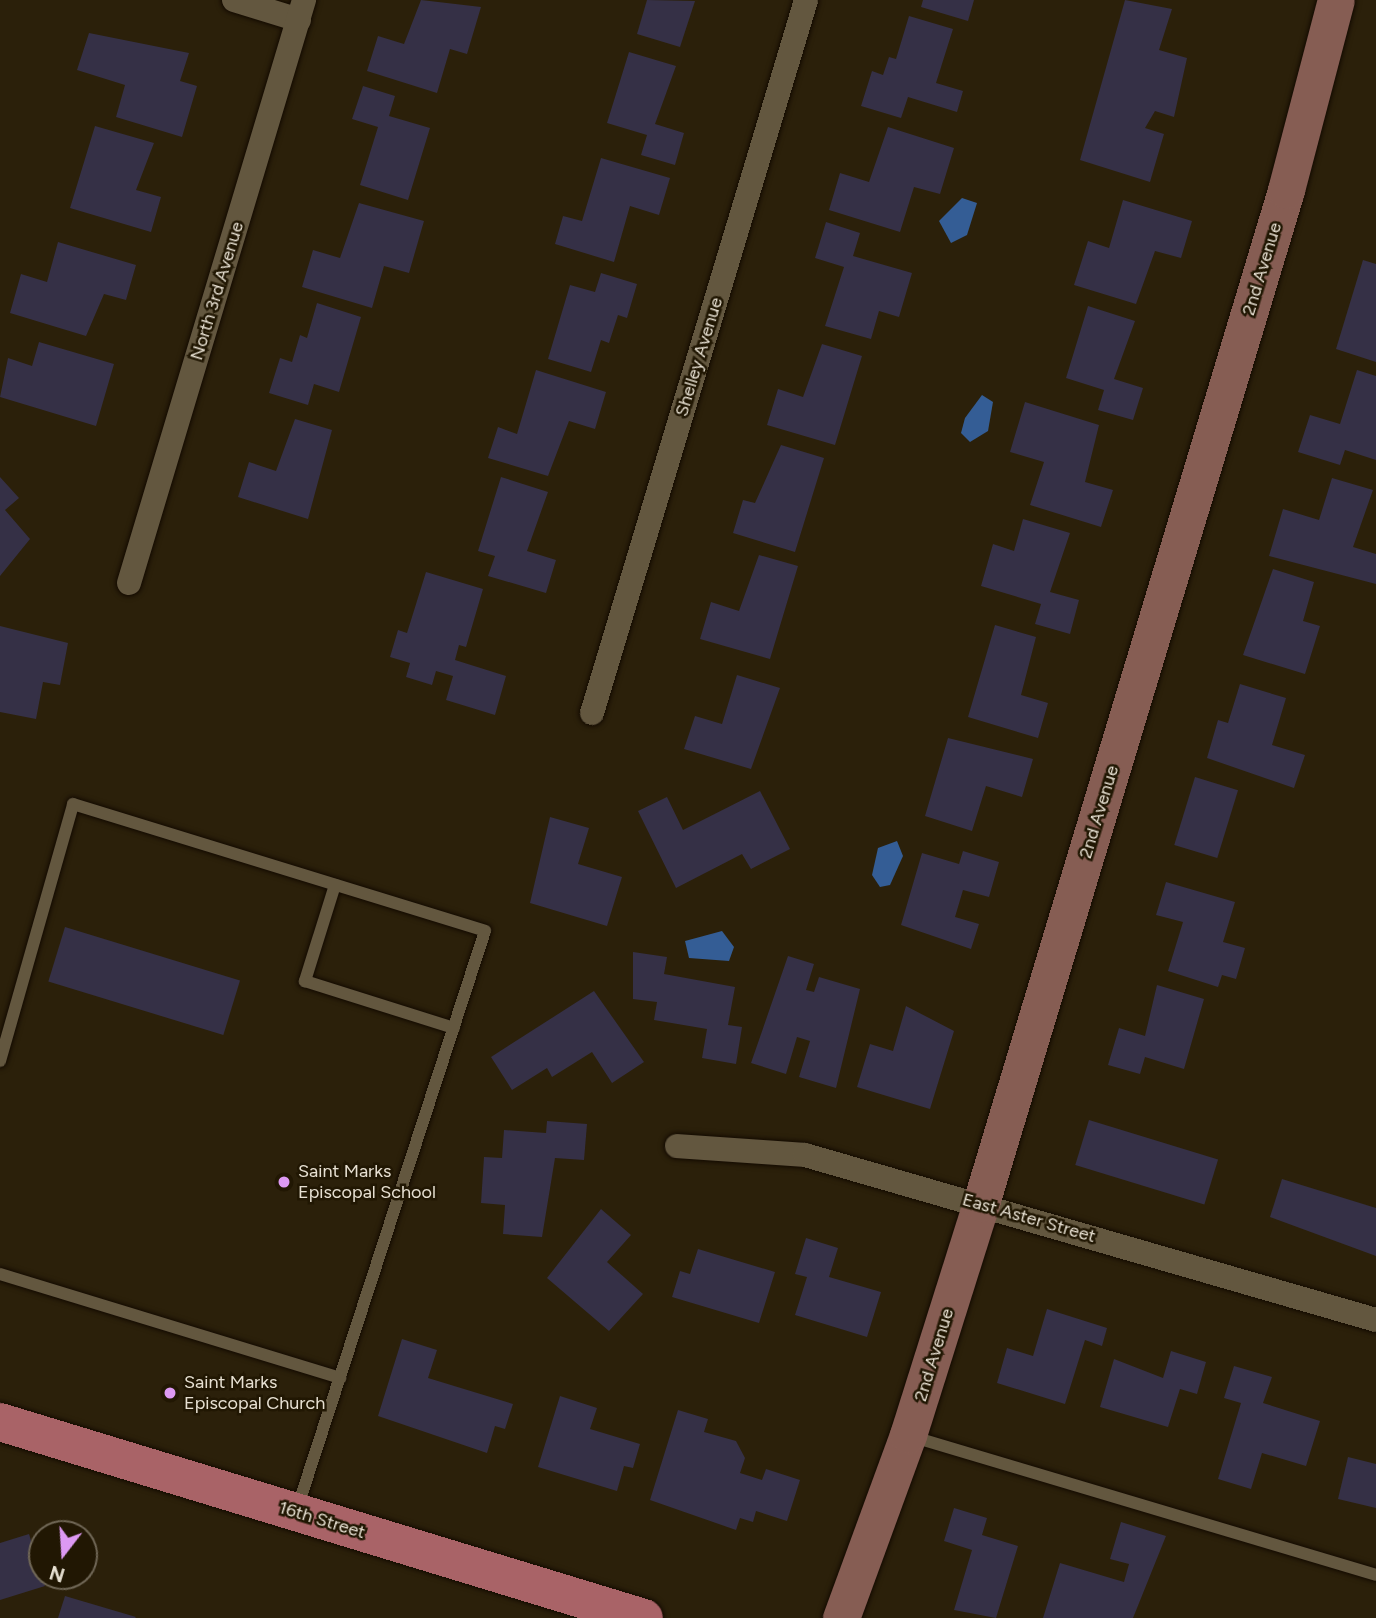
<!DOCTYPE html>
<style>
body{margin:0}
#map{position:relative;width:1376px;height:1618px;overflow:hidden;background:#2b200a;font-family:Figtree,sans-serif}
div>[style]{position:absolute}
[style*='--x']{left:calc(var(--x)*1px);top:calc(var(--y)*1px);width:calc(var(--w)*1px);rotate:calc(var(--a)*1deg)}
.water>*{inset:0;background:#345d95}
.building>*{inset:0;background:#353046;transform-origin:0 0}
.roads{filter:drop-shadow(0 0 2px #130a00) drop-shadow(0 0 2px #130a00)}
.lane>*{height:12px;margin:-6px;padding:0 6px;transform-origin:6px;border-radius:6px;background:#63573f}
.street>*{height:24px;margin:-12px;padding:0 12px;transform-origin:12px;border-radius:12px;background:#63573f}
.secondary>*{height:37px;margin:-18.5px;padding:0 18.5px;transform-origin:18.5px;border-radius:18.5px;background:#865d53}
.primary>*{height:38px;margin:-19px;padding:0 19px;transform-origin:19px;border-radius:19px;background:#a96367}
.dots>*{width:19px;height:19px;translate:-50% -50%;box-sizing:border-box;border:4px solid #211703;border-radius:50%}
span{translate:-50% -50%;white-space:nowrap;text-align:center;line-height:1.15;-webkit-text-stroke:5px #211703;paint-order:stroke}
.street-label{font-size:18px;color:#e7e0d2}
.poi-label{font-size:18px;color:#e7e0d2}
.left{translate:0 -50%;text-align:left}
.north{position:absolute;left:28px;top:1520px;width:70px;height:70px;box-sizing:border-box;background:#211703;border:2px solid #706756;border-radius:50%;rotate:197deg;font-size:19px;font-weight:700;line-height:28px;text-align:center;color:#e7e0d2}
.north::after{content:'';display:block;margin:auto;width:24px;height:32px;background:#dd99f3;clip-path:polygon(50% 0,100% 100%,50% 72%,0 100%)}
</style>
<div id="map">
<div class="water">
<div style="clip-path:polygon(962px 198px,977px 203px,967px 235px,951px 243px,939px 221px)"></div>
<div style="clip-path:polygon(982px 395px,993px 402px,988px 431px,970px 442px,961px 433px,965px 418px)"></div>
<div style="clip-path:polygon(897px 841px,903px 856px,890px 885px,880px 887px,872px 875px,878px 848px)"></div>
<div style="clip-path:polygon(722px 931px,734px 947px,729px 961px,689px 958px,685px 941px)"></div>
</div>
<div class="building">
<div style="clip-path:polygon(421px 0,481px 7px,467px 54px,450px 49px,437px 93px,367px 71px,378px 36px,404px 44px)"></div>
<div style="clip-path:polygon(647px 0,695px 1px,680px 47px,637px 34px)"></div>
<div style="clip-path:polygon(923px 0,974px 0,968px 21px,921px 7px)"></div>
<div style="clip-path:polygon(1125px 0,1172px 9px,1159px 50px,1187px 58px,1174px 117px,1155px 111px,1145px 128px,1164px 134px,1150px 182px,1080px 160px)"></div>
<div style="clip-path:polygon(909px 16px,953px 29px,936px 83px,963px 91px,957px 112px,908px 97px,901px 118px,861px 106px,872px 71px,883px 75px,889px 57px,896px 59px)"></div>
<div style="clip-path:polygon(89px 33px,189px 53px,180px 81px,197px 86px,182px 137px,116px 117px,125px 85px,77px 70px)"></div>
<div style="clip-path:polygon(629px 52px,676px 66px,655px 124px,684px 133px,675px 165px,641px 155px,647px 135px,607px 123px)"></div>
<div style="clip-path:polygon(363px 86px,395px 96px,389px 116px,430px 128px,408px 200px,360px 185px,378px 127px,352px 119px)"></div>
<div style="clip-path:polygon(95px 126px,154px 143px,136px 190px,161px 197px,151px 232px,70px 208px)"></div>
<div style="clip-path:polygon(888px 127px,954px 148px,940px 194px,914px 187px,900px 232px,829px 210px,840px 173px,869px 182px)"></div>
<div style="clip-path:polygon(601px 158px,670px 178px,659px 215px,630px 206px,614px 262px,555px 244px,563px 216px,582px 221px)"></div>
<div style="clip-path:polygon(1123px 200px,1192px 221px,1181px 258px,1155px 251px,1136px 304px,1074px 285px,1088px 241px,1109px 248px)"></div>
<div style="clip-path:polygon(359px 203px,424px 221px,409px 273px,384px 266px,372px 308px,302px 287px,313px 250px,340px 258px)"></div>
<div style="clip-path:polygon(826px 222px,860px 233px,853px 256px,912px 273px,899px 317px,879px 311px,871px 339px,825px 326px,844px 267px,815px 258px)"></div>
<div style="clip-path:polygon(58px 242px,136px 265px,126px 300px,104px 294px,86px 336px,10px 313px,21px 274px,47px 282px)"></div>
<div style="clip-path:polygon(1363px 260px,1376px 264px,1376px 362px,1336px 349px)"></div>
<div style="clip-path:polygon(601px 273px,637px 284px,627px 318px,618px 315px,609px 343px,601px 340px,591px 372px,548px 359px,570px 285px,595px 292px)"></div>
<div style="clip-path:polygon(317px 303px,361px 317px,339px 392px,314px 384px,308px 405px,269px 393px,280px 358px,292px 362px,300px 335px,307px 338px)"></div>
<div style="clip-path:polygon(1088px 306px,1135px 321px,1114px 379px,1143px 388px,1133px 420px,1098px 410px,1104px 390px,1066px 378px)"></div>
<div style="clip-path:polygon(39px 342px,114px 364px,96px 426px,0 397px,8px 358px,32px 366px)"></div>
<div style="clip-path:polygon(822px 344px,862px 356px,835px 445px,767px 425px,778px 389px,803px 397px)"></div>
<div style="clip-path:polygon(536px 370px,606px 392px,595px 429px,569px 421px,548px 476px,488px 458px,498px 427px,517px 434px)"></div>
<div style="clip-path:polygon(1357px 370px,1376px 376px,1376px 460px,1345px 450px,1340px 465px,1298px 452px,1310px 415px,1340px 424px)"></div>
<div style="clip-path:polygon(1025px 402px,1099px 425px,1085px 482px,1113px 490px,1101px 527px,1030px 505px,1044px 462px,1010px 452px)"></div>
<div style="clip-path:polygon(295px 419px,332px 430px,308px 519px,238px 497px,249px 462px,276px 471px)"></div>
<div style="clip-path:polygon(781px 445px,824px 458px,795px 552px,733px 533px,743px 500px,755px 503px)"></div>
<div style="clip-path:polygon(0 477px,19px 498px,5px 510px,30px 539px,0 576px)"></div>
<div style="clip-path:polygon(501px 477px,548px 492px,527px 551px,556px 560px,546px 593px,488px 576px,495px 556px,478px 551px)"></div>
<div style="clip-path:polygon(1332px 478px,1373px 490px,1353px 547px,1376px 554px,1376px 584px,1269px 556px,1283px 509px,1319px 520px)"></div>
<div style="clip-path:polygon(1023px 519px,1070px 533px,1050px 592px,1079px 600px,1070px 634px,1035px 624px,1041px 604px,981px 586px,993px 544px,1014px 551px)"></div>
<div style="clip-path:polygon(759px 555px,798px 566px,770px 659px,700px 639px,711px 602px,739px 611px)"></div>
<div style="clip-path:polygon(1273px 569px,1314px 582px,1303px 621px,1320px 626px,1305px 674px,1243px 655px)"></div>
<div style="clip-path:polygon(426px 572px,483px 589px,466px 647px,459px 645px,455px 660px,506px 676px,495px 715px,446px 700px,453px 676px,436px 671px,432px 685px,406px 677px,410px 663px,390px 657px,398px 630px,407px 633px)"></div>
<div style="clip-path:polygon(995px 625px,1036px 637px,1021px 695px,1048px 703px,1038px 738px,968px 717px)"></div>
<div style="clip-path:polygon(0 626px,68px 643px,60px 685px,43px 682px,36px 719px,0 712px)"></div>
<div style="clip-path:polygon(737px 675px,780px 688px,751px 769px,684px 749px,695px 716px,722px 724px)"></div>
<div style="clip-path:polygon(1240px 684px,1286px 698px,1272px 745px,1305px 755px,1294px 788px,1207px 758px,1218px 720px,1228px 723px)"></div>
<div style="clip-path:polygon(948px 738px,1033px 759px,1022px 797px,986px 786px,972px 831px,925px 816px)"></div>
<div style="left:1195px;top:777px;width:45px;height:71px;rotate:17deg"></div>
<div style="clip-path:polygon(760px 791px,790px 849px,751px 869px,742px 854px,676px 888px,638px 811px,667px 797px,683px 830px)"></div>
<div style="clip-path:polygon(550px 817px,589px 828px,578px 864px,622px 877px,607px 926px,530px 903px)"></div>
<div style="clip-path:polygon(963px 851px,999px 862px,989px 897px,963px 890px,955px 917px,979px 924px,971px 949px,901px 925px,922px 853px,959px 864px)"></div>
<div style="clip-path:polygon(1166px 882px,1235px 902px,1223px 942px,1245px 948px,1236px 979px,1222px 975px,1218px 987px,1168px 971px,1183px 922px,1156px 915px)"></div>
<div style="left:65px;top:927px;width:183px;height:57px;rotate:17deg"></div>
<div style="clip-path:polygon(633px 952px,667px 957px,664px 974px,735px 987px,728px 1025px,742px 1027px,736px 1064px,702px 1058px,707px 1029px,654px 1020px,657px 1002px,633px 999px)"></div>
<div style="clip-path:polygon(788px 956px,814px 964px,806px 990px,814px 992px,819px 977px,860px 989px,836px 1088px,799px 1077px,810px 1041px,797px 1037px,786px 1074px,751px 1063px)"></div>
<div style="clip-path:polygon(1157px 985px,1204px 999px,1184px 1069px,1145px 1057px,1140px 1074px,1108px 1065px,1119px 1028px,1145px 1036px)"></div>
<div style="clip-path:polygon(594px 991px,644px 1062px,612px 1083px,592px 1052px,552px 1077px,547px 1068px,512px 1090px,491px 1057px)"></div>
<div style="clip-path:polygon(906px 1006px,954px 1031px,930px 1109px,857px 1087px,870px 1044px,893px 1051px)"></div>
<div style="left:1089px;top:1120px;width:135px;height:47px;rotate:17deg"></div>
<div style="clip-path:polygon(547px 1121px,587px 1124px,584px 1160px,555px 1158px,542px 1237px,503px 1234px,505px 1205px,481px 1203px,484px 1157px,502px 1158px,504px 1130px,546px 1133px)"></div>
<div style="clip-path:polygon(1282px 1179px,1376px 1208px,1376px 1256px,1270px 1217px)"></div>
<div style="clip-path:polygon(601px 1209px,631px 1235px,607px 1262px,643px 1294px,609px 1331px,547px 1278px)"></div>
<div style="clip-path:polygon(806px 1238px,838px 1248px,829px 1277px,881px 1292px,867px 1337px,795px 1315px,807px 1277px,795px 1274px)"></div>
<div style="clip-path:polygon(698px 1249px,775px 1272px,759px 1323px,672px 1297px,680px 1271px,690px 1274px)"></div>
<div style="clip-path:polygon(1047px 1309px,1107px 1328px,1102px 1346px,1085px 1340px,1065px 1404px,997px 1383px,1007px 1348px,1033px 1356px)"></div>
<div style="clip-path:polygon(402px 1339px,437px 1350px,428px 1378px,513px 1404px,505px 1429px,495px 1426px,487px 1453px,378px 1416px)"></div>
<div style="clip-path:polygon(1171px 1351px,1206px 1362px,1197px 1394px,1180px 1389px,1168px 1427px,1100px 1407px,1114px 1359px,1163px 1378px)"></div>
<div style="clip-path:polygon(1234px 1366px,1272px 1377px,1263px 1403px,1320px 1421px,1306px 1466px,1262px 1453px,1251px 1489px,1218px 1479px,1241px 1403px,1224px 1398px)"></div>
<div style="clip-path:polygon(560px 1396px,597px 1408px,590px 1429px,640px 1444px,633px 1468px,624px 1466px,617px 1491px,538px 1467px)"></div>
<div style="clip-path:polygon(678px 1410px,708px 1419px,704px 1432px,736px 1441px,745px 1458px,740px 1473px,762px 1480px,766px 1469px,800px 1480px,787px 1521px,756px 1511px,753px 1522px,740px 1518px,736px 1530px,650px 1500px)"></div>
<div style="clip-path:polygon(1348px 1457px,1376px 1464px,1376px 1508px,1338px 1499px)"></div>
<div style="clip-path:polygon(954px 1508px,987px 1518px,982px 1535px,1018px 1546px,996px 1618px,954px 1610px,972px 1550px,944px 1541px)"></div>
<div style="clip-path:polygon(1121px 1522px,1166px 1536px,1133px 1618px,1043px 1618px,1060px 1563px,1124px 1582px,1129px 1564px,1110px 1559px)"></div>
<div style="clip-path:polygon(29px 1534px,45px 1586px,0 1600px,0 1543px)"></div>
<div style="clip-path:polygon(65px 1596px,136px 1617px,135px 1618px,58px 1618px)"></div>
</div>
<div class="roads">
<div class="lane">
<div style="--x:335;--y:885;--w:101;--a:107.4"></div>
<div style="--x:305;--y:981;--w:156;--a:17.5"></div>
<div style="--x:0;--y:1061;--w:267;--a:-74.1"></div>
<div style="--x:73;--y:804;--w:431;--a:17.1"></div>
<div style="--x:485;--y:931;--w:608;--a:108.02"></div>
<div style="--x:0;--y:1274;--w:356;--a:17"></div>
<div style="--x:910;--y:1436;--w:486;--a:16.6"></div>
</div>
<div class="street">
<div style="--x:234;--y:0;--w:68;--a:17.1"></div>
<div style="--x:129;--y:583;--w:609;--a:-73.29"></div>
<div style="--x:592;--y:713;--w:744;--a:-73.29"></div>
<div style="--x:677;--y:1146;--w:128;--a:4"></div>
<div style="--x:805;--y:1155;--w:594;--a:16.12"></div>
</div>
<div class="secondary">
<div style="--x:841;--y:1618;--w:195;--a:-69.9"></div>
<div style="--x:908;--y:1435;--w:243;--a:-72.5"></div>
<div style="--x:981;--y:1203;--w:1058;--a:-73.24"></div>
<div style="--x:1286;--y:190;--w:196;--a:-75.3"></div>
</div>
<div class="primary">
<div style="--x:0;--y:1422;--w:673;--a:16.93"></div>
</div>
</div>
<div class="dots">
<div style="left:284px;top:1182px;background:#dd99f3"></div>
<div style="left:170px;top:1393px;background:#dd99f3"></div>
</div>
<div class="street-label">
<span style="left:1262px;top:269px;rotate:-73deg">2nd Avenue</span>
<span style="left:217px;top:291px;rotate:-73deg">North 3rd Avenue</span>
<span style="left:699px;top:357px;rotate:-73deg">Shelley Avenue</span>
<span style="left:1099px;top:812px;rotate:-73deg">2nd Avenue</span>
<span style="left:1029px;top:1218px;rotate:16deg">East Aster Street</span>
<span style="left:934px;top:1355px;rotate:-73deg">2nd Avenue</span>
<span style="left:322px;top:1520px;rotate:17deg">16th Street</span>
</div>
<div class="poi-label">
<span class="left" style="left:298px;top:1182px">Saint Marks<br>Episcopal School</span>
<span class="left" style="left:184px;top:1393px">Saint Marks<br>Episcopal Church</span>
</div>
<div class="north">N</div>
</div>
